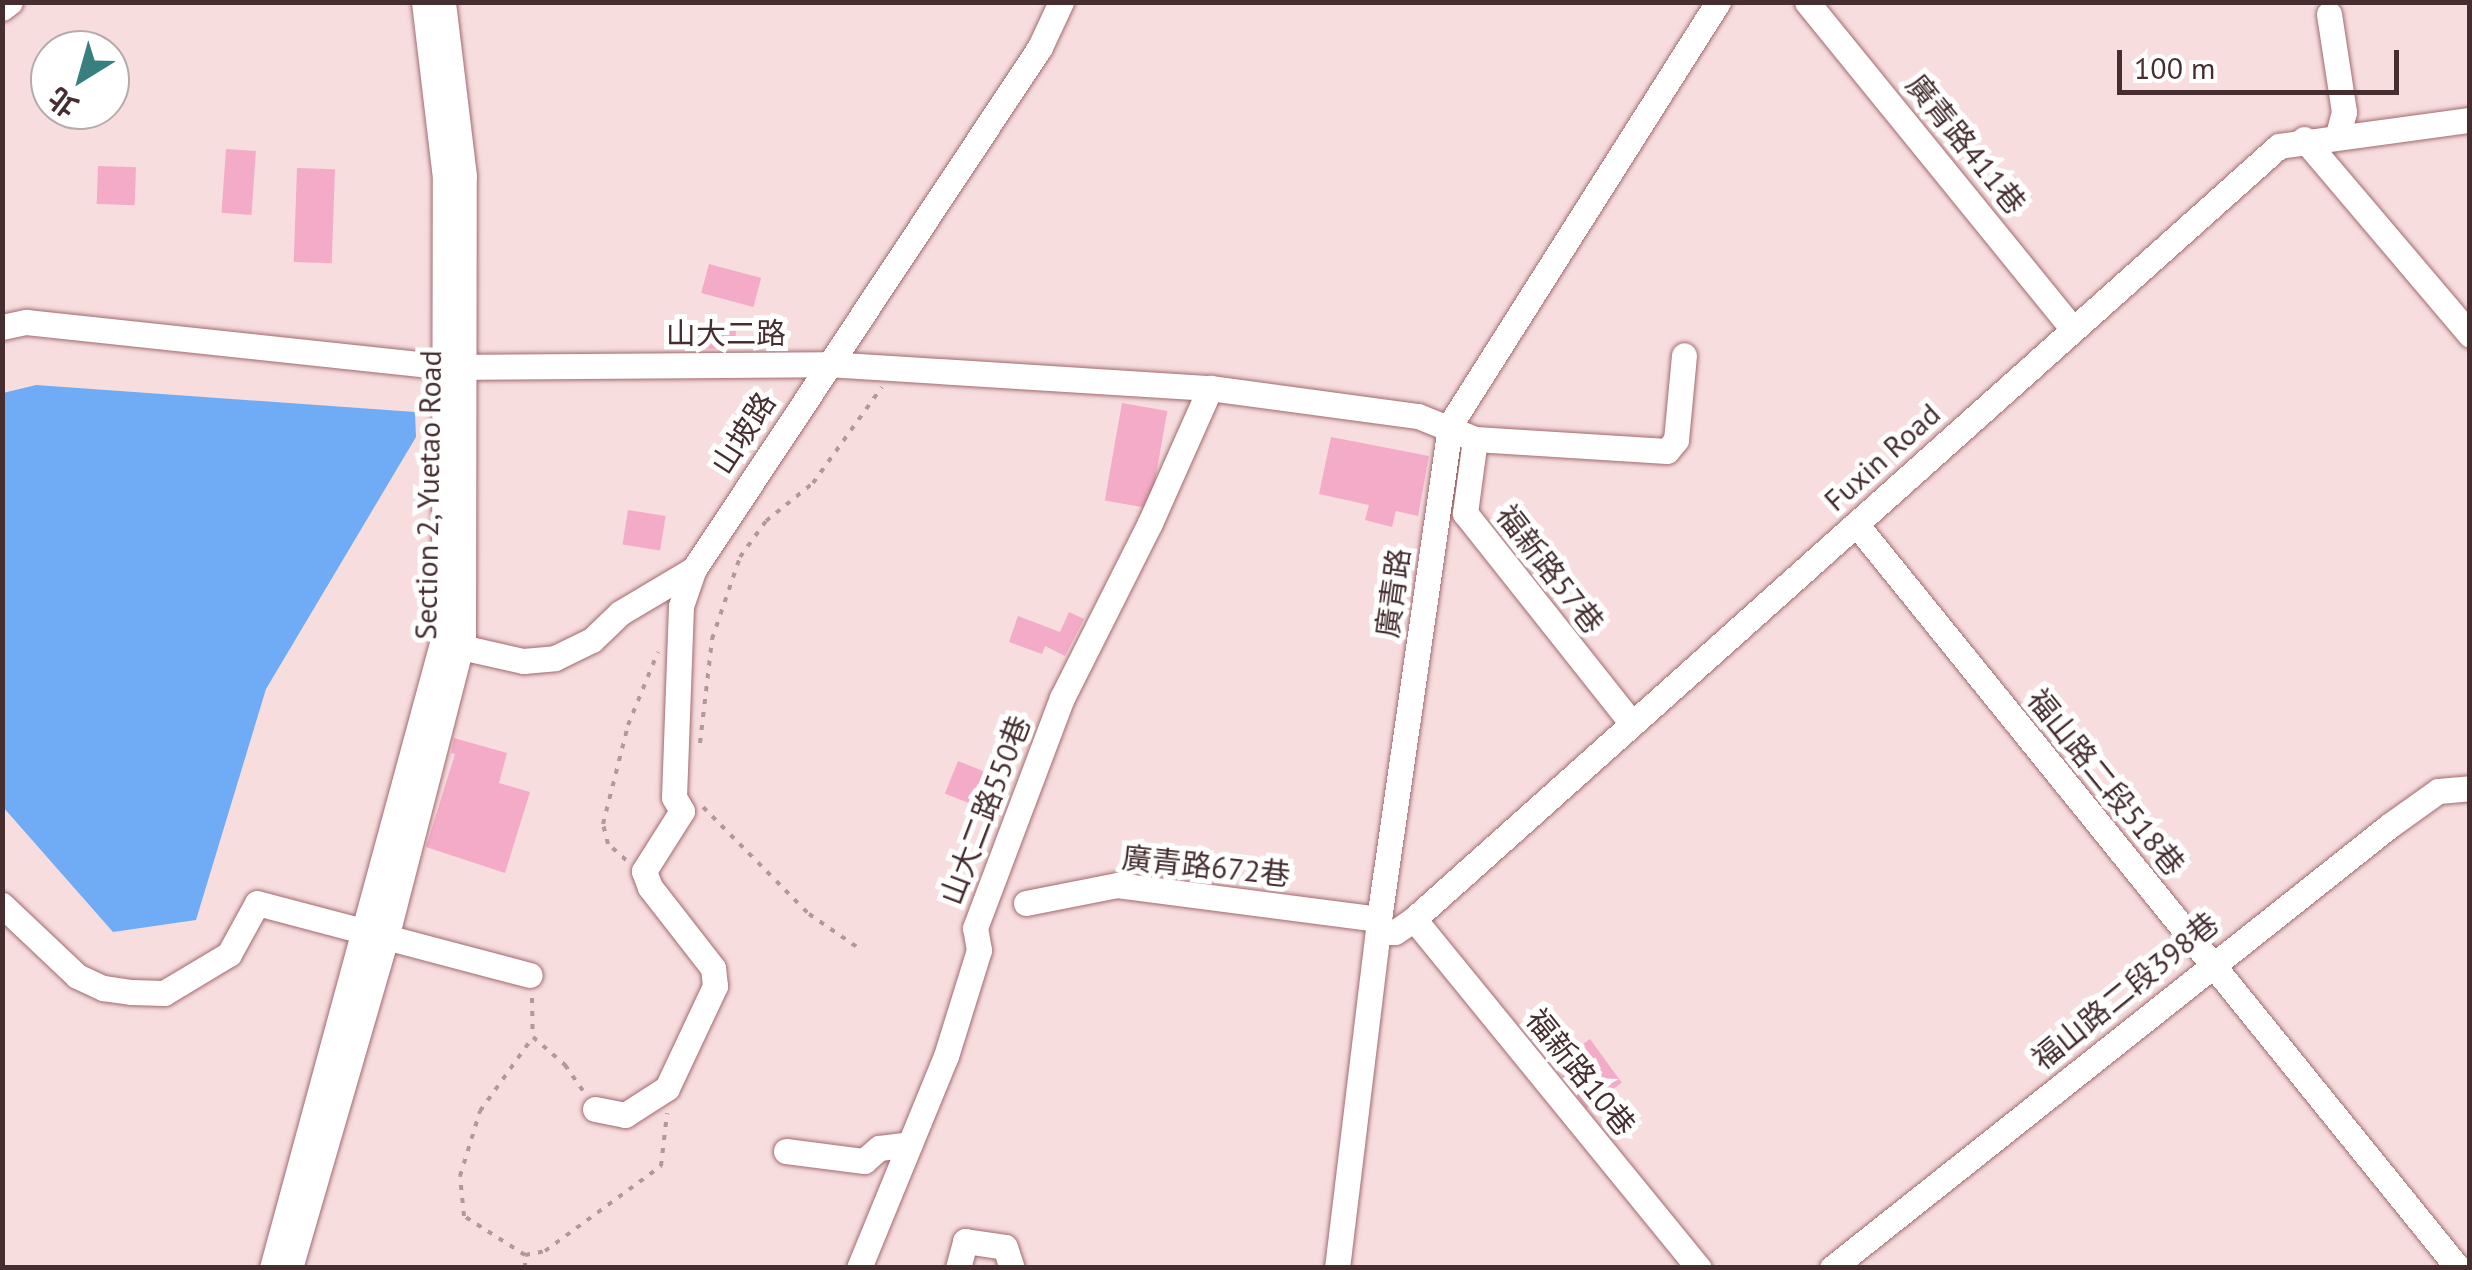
<!DOCTYPE html>
<meta charset="utf-8">
<style>
body{margin:0}
#map{position:relative;width:2472px;height:1270px;overflow:hidden;background:#f7ddde;font-family:"PT Sans","Noto Sans TC",sans-serif}
div>[style]{position:absolute}
[style*='--x']{left:calc(var(--x)*1px);top:calc(var(--y)*1px);width:calc(var(--w)*1px);rotate:calc(var(--a)*1deg)}
.water>*{inset:0;background:#70acf5}
.building>*{inset:0;background:#f4abc8;transform-origin:0 0}
.path>*{height:4px;margin-top:-2px;transform-origin:0;background:repeating-linear-gradient(90deg,#b29899 0 5px,transparent 0 13px)}
.roads{filter:drop-shadow(0 0 2px #a26a6f) drop-shadow(0 0 2px #a26a6f)}
.minor>*{height:25px;margin:-12.5px;padding:0 12.5px;transform-origin:12.5px;border-radius:12.5px;background:#fff}
span{translate:-50% -50%;white-space:nowrap;text-align:center;line-height:1.15;-webkit-text-stroke:10px #fff;paint-order:stroke}
.street-label{font-size:30px;color:#462d2f}
.frame{position:absolute;inset:0;border:5px solid #462d2f;pointer-events:none}
.north{position:absolute;left:30px;top:30px;width:100px;height:100px;box-sizing:border-box;background:#fff;border:2px solid #b5abac;border-radius:50%;rotate:217deg;font-size:28px;font-weight:700;line-height:40px;text-align:center;color:#462d2f}
.north::after{content:'';display:block;margin:auto;width:35px;height:45px;background:#38807f;clip-path:polygon(50% 0,100% 100%,50% 72%,0 100%)}
.scale{position:absolute;left:2117px;top:50px;width:282px;height:45px;box-sizing:border-box;border:5px solid #462d2f;border-top:0;padding-left:12px;font-size:30px;line-height:35px;white-space:nowrap;color:#462d2f;-webkit-text-stroke:8px #fff;paint-order:stroke}
</style>
<div id="map">
<div class="water">
<div style="clip-path:polygon(36px 385px,415px 412px,416px 437px,266px 689px,196px 920px,113px 932px,3px 807px,3px 393px)"></div>
</div>
<div class="building">
<div style="left:226px;top:149px;width:30px;height:64px;rotate:4deg"></div>
<div style="left:98px;top:166px;width:38px;height:38px;rotate:2deg"></div>
<div style="left:297px;top:168px;width:38px;height:94px;rotate:2deg"></div>
<div style="left:709px;top:264px;width:54px;height:30px;rotate:15deg"></div>
<div style="clip-path:polygon(704px 329px,736px 331px,735px 348px,703px 349px)"></div>
<div style="left:1122px;top:403px;width:46px;height:99px;rotate:10deg"></div>
<div style="clip-path:polygon(1331px 437px,1429px 456px,1418px 516px,1396px 511px,1392px 527px,1365px 520px,1369px 505px,1319px 494px)"></div>
<div style="left:628px;top:510px;width:38px;height:35px;rotate:9deg"></div>
<div style="clip-path:polygon(1069px 612px,1084px 619px,1065px 656px,1045px 646px,1042px 654px,1009px 642px,1018px 616px,1060px 632px)"></div>
<div style="clip-path:polygon(454px 738px,507px 753px,499px 783px,530px 792px,505px 873px,426px 847px,455px 754px,451px 753px)"></div>
<div style="left:958px;top:761px;width:35px;height:35px;rotate:22deg"></div>
<div style="left:1590px;top:1039px;width:54px;height:44px;rotate:54deg"></div>
</div>
<div class="path">
<div style="--x:700;--y:743;--w:105;--a:-83.4"></div>
<div style="--x:712;--y:639;--w:87;--a:-71.1"></div>
<div style="--x:740;--y:557;--w:44;--a:-54.2"></div>
<div style="--x:766;--y:521;--w:60;--a:-39"></div>
<div style="--x:813;--y:483;--w:118;--a:-54.3"></div>
<div style="--x:703;--y:807;--w:151;--a:45.3"></div>
<div style="--x:809;--y:914;--w:58;--a:34.5"></div>
<div style="--x:626;--y:860;--w:24;--a:-138"></div>
<div style="--x:608;--y:844;--w:21;--a:-104"></div>
<div style="--x:603;--y:824;--w:102;--a:-75.8"></div>
<div style="--x:628;--y:725;--w:79;--a:-67.7"></div>
<div style="--x:532;--y:998;--w:39;--a:89"></div>
<div style="--x:533;--y:1037;--w:43;--a:41.2"></div>
<div style="--x:565;--y:1065;--w:33;--a:55"></div>
<div style="--x:525;--y:1255;--w:20;--a:-11"></div>
<div style="--x:545;--y:1251;--w:144;--a:-36.2"></div>
<div style="--x:661;--y:1166;--w:53;--a:-83.5"></div>
<div style="--x:525;--y:1268;--w:13;--a:-90"></div>
<div style="--x:525;--y:1255;--w:72;--a:-147.4"></div>
<div style="--x:464;--y:1216;--w:40;--a:-95.7"></div>
<div style="--x:460;--y:1176;--w:68;--a:-72.9"></div>
<div style="--x:480;--y:1111;--w:91;--a:-54.4"></div>
</div>
<div class="roads">
<div class="minor">
<div style="--x:1807;--y:2;--w:420;--a:50.9"></div>
<div style="--x:2;--y:8;--w:10;--a:-37"></div>
<div style="--x:2329;--y:14;--w:99;--a:81.3"></div>
<div style="--x:2344;--y:112;--w:24;--a:105"></div>
<div style="--x:2304;--y:139;--w:257;--a:49.7"></div>
<div style="--x:2;--y:327;--w:25;--a:-12"></div>
<div style="--x:26;--y:322;--w:420;--a:6.1"></div>
<div style="--x:444;--y:367;--w:383;--a:-0.4"></div>
<div style="--x:827;--y:364;--w:384;--a:3.6"></div>
<div style="--x:1210;--y:388;--w:210;--a:7.7"></div>
<div style="--x:1418;--y:416;--w:61;--a:22"></div>
<div style="--x:1475;--y:439;--w:192;--a:3.6"></div>
<div style="--x:1667;--y:451;--w:14;--a:-51"></div>
<div style="--x:1676;--y:440;--w:85;--a:-84.6"></div>
<div style="--x:1475;--y:439;--w:75;--a:97.7"></div>
<div style="--x:1465;--y:513;--w:269;--a:51.6"></div>
<div style="--x:1856;--y:524;--w:957;--a:51.02"></div>
<div style="--x:461;--y:647;--w:64;--a:12.7"></div>
<div style="--x:523;--y:661;--w:32;--a:-5"></div>
<div style="--x:555;--y:658;--w:41;--a:-25.9"></div>
<div style="--x:592;--y:640;--w:39;--a:-44"></div>
<div style="--x:620;--y:613;--w:86;--a:-30.7"></div>
<div style="--x:1026;--y:903;--w:93;--a:-11.2"></div>
<div style="--x:1117;--y:885;--w:264;--a:7.4"></div>
<div style="--x:2;--y:905;--w:103;--a:43.4"></div>
<div style="--x:77;--y:976;--w:29;--a:25"></div>
<div style="--x:103;--y:988;--w:29;--a:8"></div>
<div style="--x:132;--y:992;--w:32;--a:2"></div>
<div style="--x:164;--y:993;--w:76;--a:-31"></div>
<div style="--x:229;--y:954;--w:58;--a:-61.2"></div>
<div style="--x:257;--y:903;--w:282;--a:14.8"></div>
<div style="--x:1414;--y:919;--w:451;--a:50.8"></div>
<div style="--x:1379;--y:932;--w:16;--a:0"></div>
<div style="--x:1395;--y:932;--w:23;--a:-34"></div>
<div style="--x:1414;--y:919;--w:1160;--a:-41.79"></div>
<div style="--x:2279;--y:146;--w:193;--a:-7.8"></div>
<div style="--x:595;--y:1109;--w:31;--a:11"></div>
<div style="--x:625;--y:1115;--w:50;--a:-32.7"></div>
<div style="--x:667;--y:1088;--w:113;--a:-64.8"></div>
<div style="--x:715;--y:986;--w:18;--a:-96"></div>
<div style="--x:713;--y:968;--w:103;--a:-127.9"></div>
<div style="--x:650;--y:887;--w:17;--a:-111"></div>
<div style="--x:644;--y:871;--w:71;--a:-57.7"></div>
<div style="--x:682;--y:811;--w:16;--a:-120"></div>
<div style="--x:674;--y:797;--w:191;--a:-87.9"></div>
<div style="--x:681;--y:606;--w:39;--a:-71"></div>
<div style="--x:694;--y:569;--w:626;--a:-56.46"></div>
<div style="--x:1040;--y:47;--w:50;--a:-65"></div>
<div style="--x:786;--y:1151;--w:79;--a:7.3"></div>
<div style="--x:864;--y:1161;--w:20;--a:-41"></div>
<div style="--x:879;--y:1148;--w:31;--a:-7"></div>
<div style="--x:272;--y:1268;--w:655;--a:-74.78"></div>
<div style="--x:444;--y:636;--w:458;--a:-89.9"></div>
<div style="--x:445;--y:178;--w:177;--a:-96.8"></div>
<div style="--x:290;--y:1268;--w:344;--a:-73.8"></div>
<div style="--x:386;--y:938;--w:309;--a:-75.6"></div>
<div style="--x:463;--y:639;--w:463;--a:-89.9"></div>
<div style="--x:464;--y:176;--w:175;--a:-96.9"></div>
<div style="--x:859;--y:1268;--w:229;--a:-67.7"></div>
<div style="--x:946;--y:1056;--w:111;--a:-72.7"></div>
<div style="--x:979;--y:950;--w:22;--a:-100"></div>
<div style="--x:975;--y:928;--w:246;--a:-69.3"></div>
<div style="--x:1062;--y:698;--w:196;--a:-63.3"></div>
<div style="--x:1150;--y:523;--w:148;--a:-66"></div>
<div style="--x:958;--y:1268;--w:28;--a:-75"></div>
<div style="--x:965;--y:1241;--w:40;--a:8.5"></div>
<div style="--x:1005;--y:1247;--w:22;--a:72"></div>
<div style="--x:1337;--y:1268;--w:352;--a:-83.1"></div>
<div style="--x:1379;--y:919;--w:499;--a:-81.8"></div>
<div style="--x:1450;--y:425;--w:501;--a:-57.64"></div>
<div style="--x:1832;--y:1268;--w:711;--a:-38.43"></div>
<div style="--x:2389;--y:826;--w:60;--a:-35.5"></div>
<div style="--x:2438;--y:791;--w:32;--a:-5"></div>
</div>
</div>
<div class="street-label">
<span style="left:1966px;top:144px;rotate:51deg">廣青路411巷</span>
<span style="left:726px;top:333px">山大二路</span>
<span style="left:743px;top:433px;rotate:-57deg">山坡路</span>
<span style="left:1882px;top:457px;rotate:-42deg">Fuxin Road</span>
<span style="left:428px;top:495px;rotate:-89deg">Section 2, Yuetao Road</span>
<span style="left:1550px;top:569px;rotate:52deg">福新路57巷</span>
<span style="left:1393px;top:593px;rotate:-82deg">廣青路</span>
<span style="left:2106px;top:782px;rotate:51deg">福山路二段518巷</span>
<span style="left:985px;top:810px;rotate:-69deg">山大二路550巷</span>
<span style="left:1206px;top:866px;rotate:6deg">廣青路672巷</span>
<span style="left:2125px;top:991px;rotate:-39deg">福山路二段398巷</span>
<span style="left:1581px;top:1072px;rotate:51deg">福新路10巷</span>
</div>
<div class="frame"></div>
<div class="north">北</div>
<div class="scale">100 m</div>
</div>
